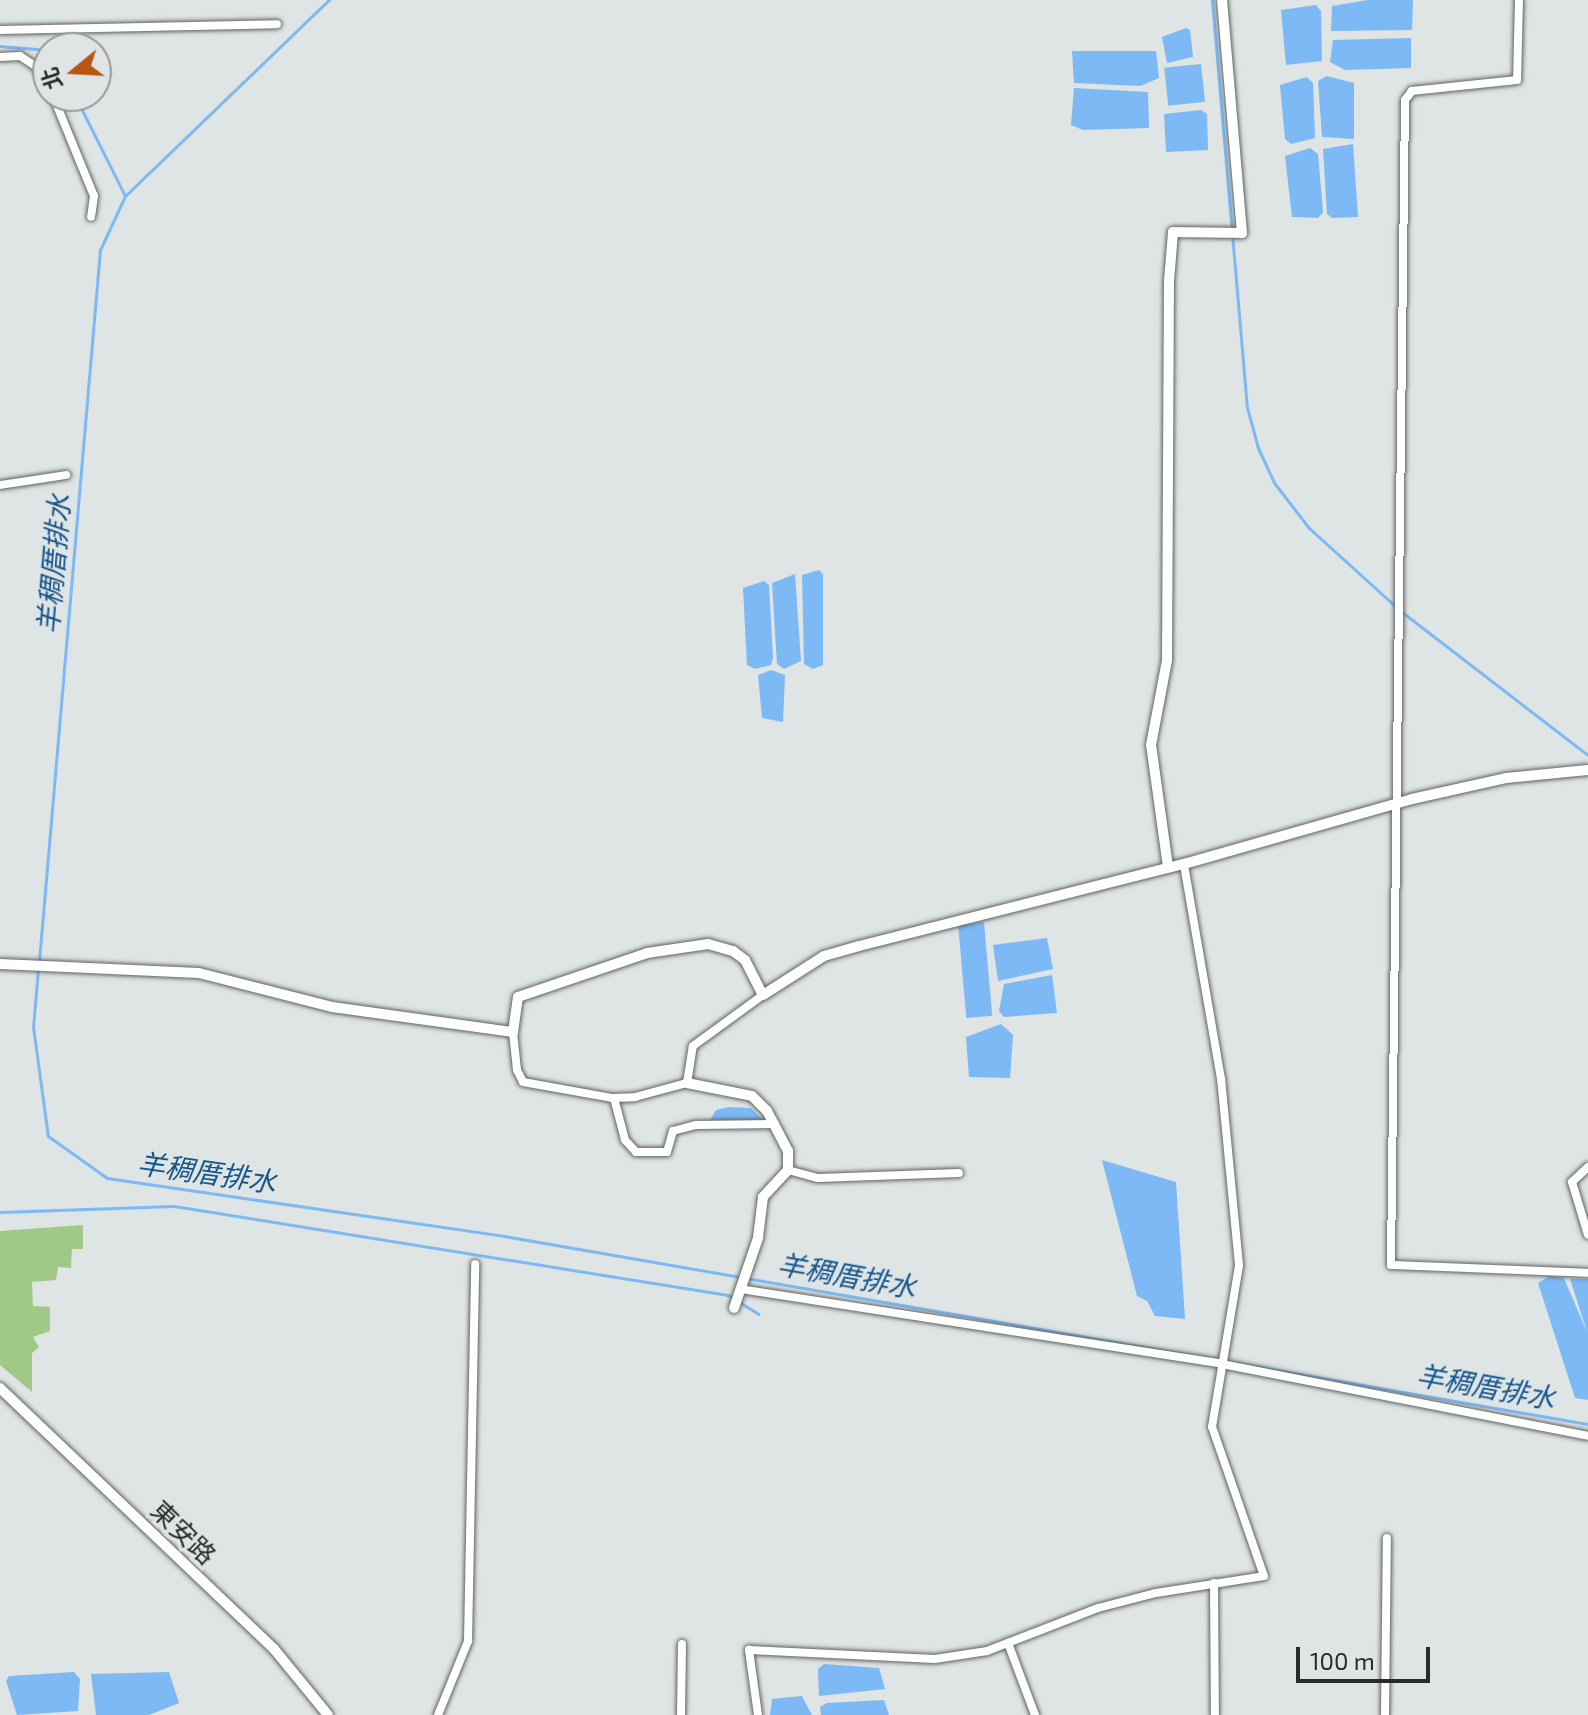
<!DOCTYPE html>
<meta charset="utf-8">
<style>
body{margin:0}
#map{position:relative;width:1588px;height:1715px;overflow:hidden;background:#dfe4e4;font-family:"Exo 2","Noto Sans TC",sans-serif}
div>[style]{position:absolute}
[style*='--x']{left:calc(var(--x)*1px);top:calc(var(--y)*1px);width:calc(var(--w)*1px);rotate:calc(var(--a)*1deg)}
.green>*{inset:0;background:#a0c988}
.water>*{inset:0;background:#7cb9f5;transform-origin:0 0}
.stream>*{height:3px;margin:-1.5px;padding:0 1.5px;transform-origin:1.5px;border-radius:1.5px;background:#7cb9f5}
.roads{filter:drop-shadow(0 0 2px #5f6463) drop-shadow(0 0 2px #5f6463)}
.minor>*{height:8px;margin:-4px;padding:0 4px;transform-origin:4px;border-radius:4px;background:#fff}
.tertiary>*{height:10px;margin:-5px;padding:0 5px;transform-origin:5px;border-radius:5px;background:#fff}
span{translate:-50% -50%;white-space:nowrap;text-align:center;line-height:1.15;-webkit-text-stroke:7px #dfe4e4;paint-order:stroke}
.street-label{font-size:26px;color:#292b2b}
.water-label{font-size:28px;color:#16568d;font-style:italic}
.north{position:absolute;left:32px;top:32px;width:80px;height:80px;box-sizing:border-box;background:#dfe4e4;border:2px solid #969a9a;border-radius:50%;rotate:252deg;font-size:22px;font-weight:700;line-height:32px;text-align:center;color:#292b2b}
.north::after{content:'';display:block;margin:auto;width:28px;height:36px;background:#b75614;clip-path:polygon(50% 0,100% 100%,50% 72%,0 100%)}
.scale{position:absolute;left:1296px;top:1647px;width:134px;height:36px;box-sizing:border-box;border:4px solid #292b2b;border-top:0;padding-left:10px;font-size:24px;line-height:28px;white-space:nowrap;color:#292b2b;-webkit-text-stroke:6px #dfe4e4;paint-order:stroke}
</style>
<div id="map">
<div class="green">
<div style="clip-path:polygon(83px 1225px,83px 1249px,72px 1249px,71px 1268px,58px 1267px,56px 1280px,32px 1282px,33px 1306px,50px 1307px,50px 1331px,33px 1337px,39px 1347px,32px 1353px,32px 1392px,0 1365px,0 1231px)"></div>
</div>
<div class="water">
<div style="clip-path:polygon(1368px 0,1413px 0,1412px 30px,1331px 31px,1332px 6px)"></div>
<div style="clip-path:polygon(1316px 5px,1321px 11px,1322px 61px,1286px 65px,1281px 10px)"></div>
<div style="clip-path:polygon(1186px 28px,1190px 30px,1193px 57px,1167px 63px,1162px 37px)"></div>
<div style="clip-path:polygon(1411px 38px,1411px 68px,1345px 70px,1330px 62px,1333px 40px)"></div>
<div style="clip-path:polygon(1072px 51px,1156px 51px,1159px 78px,1140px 86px,1074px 83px)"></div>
<div style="left:1201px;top:64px;width:38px;height:37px;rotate:84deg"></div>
<div style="clip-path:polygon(1327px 76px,1354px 83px,1354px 139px,1322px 137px,1318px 81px)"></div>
<div style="clip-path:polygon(1307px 77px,1313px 83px,1315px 138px,1291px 144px,1285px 139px,1280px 85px)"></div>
<div style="clip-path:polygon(1074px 88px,1148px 92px,1149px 128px,1083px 130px,1071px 125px)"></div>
<div style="clip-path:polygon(1201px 110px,1207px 114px,1208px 150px,1166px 152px,1164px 114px)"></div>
<div style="clip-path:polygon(1353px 144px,1358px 217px,1332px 218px,1327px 214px,1323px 149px)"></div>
<div style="clip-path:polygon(1310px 148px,1318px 154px,1323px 212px,1318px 218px,1292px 217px,1285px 156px)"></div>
<div style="clip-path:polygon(819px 570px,823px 574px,823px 665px,813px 669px,804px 664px,802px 575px)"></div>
<div style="clip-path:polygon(795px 574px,801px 661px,784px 669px,777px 664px,772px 583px)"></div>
<div style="clip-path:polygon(764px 581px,769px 585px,773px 658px,771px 665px,755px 669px,747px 665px,743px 588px)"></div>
<div style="clip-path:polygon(771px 670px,785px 675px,783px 722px,762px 718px,758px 675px)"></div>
<div style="left:984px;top:922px;width:94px;height:26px;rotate:85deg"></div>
<div style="clip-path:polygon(1047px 938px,1053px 969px,998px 981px,993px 945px)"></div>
<div style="clip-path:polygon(1052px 975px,1057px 1013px,1004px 1017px,999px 1011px,1004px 984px)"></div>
<div style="clip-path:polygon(1001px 1024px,1013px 1035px,1010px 1078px,969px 1077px,966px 1037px)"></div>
<div style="clip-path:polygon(729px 1107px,751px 1108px,764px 1121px,710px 1120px,716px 1110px)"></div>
<div style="clip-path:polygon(1102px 1160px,1176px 1182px,1185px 1319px,1155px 1316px,1147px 1301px,1137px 1296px)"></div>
<div style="clip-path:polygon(1549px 1276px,1564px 1278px,1587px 1332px,1570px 1279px,1588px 1279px,1588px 1400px,1575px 1398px,1538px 1283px)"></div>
<div style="clip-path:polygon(824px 1664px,879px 1668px,885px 1689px,819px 1696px,818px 1669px)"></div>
<div style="clip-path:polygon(74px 1672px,80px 1679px,78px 1711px,17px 1715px,6px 1681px,9px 1676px)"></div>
<div style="clip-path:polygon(169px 1672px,179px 1703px,149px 1715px,96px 1715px,91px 1674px)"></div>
<div style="clip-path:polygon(802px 1696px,812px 1715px,770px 1715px,772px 1699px)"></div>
<div style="clip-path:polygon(884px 1700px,889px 1715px,821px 1715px,820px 1707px,827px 1703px)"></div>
</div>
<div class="stream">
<div style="--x:1212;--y:0;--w:409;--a:85.1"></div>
<div style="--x:1247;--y:407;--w:42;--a:75"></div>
<div style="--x:1258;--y:448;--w:40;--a:65"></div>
<div style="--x:1275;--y:484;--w:56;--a:52.3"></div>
<div style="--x:1309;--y:528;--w:118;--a:42.2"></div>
<div style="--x:0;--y:46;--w:48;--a:4.8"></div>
<div style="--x:75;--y:96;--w:112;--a:63.4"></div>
<div style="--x:1402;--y:612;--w:235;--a:37.6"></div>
<div style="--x:39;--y:961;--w:714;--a:-85.1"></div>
<div style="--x:100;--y:250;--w:60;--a:-65.2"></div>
<div style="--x:125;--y:196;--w:283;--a:-43.9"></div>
<div style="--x:38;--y:969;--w:58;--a:94.9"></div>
<div style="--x:33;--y:1027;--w:110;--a:82.2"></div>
<div style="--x:48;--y:1136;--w:72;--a:35.4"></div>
<div style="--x:107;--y:1178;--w:401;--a:8.3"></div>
<div style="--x:504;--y:1236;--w:1100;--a:9.84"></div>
<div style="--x:0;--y:1212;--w:174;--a:-2"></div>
<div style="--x:174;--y:1206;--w:561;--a:9.13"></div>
<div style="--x:728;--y:1295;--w:36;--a:32"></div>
</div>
<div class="roads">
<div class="minor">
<div style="--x:1519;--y:0;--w:80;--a:91.4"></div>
<div style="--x:1517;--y:80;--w:106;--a:174"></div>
<div style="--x:1412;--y:91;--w:11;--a:128"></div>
<div style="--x:1405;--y:100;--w:1165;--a:90.69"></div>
<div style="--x:1391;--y:1265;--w:197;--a:2.3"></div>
<div style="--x:0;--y:30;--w:277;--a:-1.2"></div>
<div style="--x:0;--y:57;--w:20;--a:-3"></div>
<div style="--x:20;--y:56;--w:17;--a:33"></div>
<div style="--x:34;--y:65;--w:24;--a:54"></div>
<div style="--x:53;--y:96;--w:108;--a:67.7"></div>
<div style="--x:94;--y:196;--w:21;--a:98"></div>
<div style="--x:0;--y:485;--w:67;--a:-8.6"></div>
<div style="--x:513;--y:1032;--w:38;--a:84"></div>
<div style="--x:517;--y:1070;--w:13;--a:63"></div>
<div style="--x:523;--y:1082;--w:90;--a:10.2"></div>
<div style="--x:612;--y:1098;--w:23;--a:-2"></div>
<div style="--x:635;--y:1097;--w:54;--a:-15.1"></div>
<div style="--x:687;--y:1083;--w:37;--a:-81"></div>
<div style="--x:693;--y:1046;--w:87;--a:-36.1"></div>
<div style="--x:614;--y:1098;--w:43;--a:75.3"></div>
<div style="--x:625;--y:1140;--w:16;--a:47"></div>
<div style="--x:636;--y:1152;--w:31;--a:0"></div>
<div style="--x:667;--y:1152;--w:22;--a:-74"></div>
<div style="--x:673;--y:1131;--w:24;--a:-15"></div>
<div style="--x:696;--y:1125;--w:79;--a:-0.7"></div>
<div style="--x:1588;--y:1167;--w:22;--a:137"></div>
<div style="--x:1572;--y:1182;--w:55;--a:73.2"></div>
<div style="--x:788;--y:1170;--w:31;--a:15"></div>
<div style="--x:818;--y:1178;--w:141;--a:-2"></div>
<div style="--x:740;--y:1289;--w:488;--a:8.8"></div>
<div style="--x:1222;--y:1364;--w:373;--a:11.1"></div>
<div style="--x:1214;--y:1583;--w:132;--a:89.6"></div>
<div style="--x:1008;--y:1643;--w:77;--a:69.4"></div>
<div style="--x:438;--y:1715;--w:80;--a:-67.9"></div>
<div style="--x:468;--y:1641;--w:377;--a:-88.9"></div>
<div style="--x:681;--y:1715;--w:71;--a:-89.2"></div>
<div style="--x:758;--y:1715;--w:66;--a:-97.9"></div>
<div style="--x:749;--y:1650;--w:186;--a:2.8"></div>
<div style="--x:935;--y:1659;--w:53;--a:-8.7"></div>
<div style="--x:987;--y:1651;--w:119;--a:-21.2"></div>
<div style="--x:1098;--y:1608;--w:60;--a:-14.5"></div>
<div style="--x:1156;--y:1593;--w:109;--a:-8.9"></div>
<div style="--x:1264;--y:1576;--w:158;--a:-109.2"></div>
<div style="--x:1212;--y:1427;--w:164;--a:-80.5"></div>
<div style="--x:1239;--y:1265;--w:187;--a:-95.5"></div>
<div style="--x:1221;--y:1079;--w:218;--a:-99.8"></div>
<div style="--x:1385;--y:1715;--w:177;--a:-89.4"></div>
</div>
<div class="tertiary">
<div style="--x:1168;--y:867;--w:123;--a:-97.9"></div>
<div style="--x:1151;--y:745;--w:86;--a:-79.3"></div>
<div style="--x:1167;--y:660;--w:379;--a:-89.7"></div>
<div style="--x:1169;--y:281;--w:49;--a:-85.3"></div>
<div style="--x:1173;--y:232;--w:69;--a:0.8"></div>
<div style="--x:1242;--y:233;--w:234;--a:-94.9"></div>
<div style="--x:0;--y:964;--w:199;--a:2.6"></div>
<div style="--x:199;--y:973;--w:137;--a:14.3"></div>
<div style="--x:332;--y:1007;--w:183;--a:7.9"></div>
<div style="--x:513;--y:1032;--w:35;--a:-82"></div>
<div style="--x:518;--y:997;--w:136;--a:-18.8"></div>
<div style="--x:647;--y:953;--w:62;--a:-8.4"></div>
<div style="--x:708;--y:944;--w:26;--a:16"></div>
<div style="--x:733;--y:951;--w:15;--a:37"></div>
<div style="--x:745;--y:960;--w:39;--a:63"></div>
<div style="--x:763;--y:995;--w:72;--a:-32.6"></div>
<div style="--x:824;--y:956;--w:36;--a:-16"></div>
<div style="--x:859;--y:946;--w:335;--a:-14.2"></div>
<div style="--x:1184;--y:864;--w:237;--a:-15.9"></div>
<div style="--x:1412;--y:799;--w:96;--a:-12.6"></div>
<div style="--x:1506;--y:778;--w:82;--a:-5.6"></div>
<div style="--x:687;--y:1083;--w:66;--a:11.3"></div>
<div style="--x:752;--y:1096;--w:21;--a:45"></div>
<div style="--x:767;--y:1111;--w:45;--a:62.3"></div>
<div style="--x:788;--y:1151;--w:19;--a:90"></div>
<div style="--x:788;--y:1170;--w:37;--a:133"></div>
<div style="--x:763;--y:1197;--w:41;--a:97"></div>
<div style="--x:758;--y:1238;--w:74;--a:108.9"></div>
<div style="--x:0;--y:1388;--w:378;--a:43.6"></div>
<div style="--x:274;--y:1649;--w:85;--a:50.7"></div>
</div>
</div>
<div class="street-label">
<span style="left:184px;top:1532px;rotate:44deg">東安路</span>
</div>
<div class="water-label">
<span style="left:53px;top:564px;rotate:-85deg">羊稠厝排水</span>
<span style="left:207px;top:1172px;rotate:8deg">羊稠厝排水</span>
<span style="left:847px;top:1275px;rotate:10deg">羊稠厝排水</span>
<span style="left:1486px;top:1386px;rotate:10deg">羊稠厝排水</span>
</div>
<div class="north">北</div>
<div class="scale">100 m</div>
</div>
